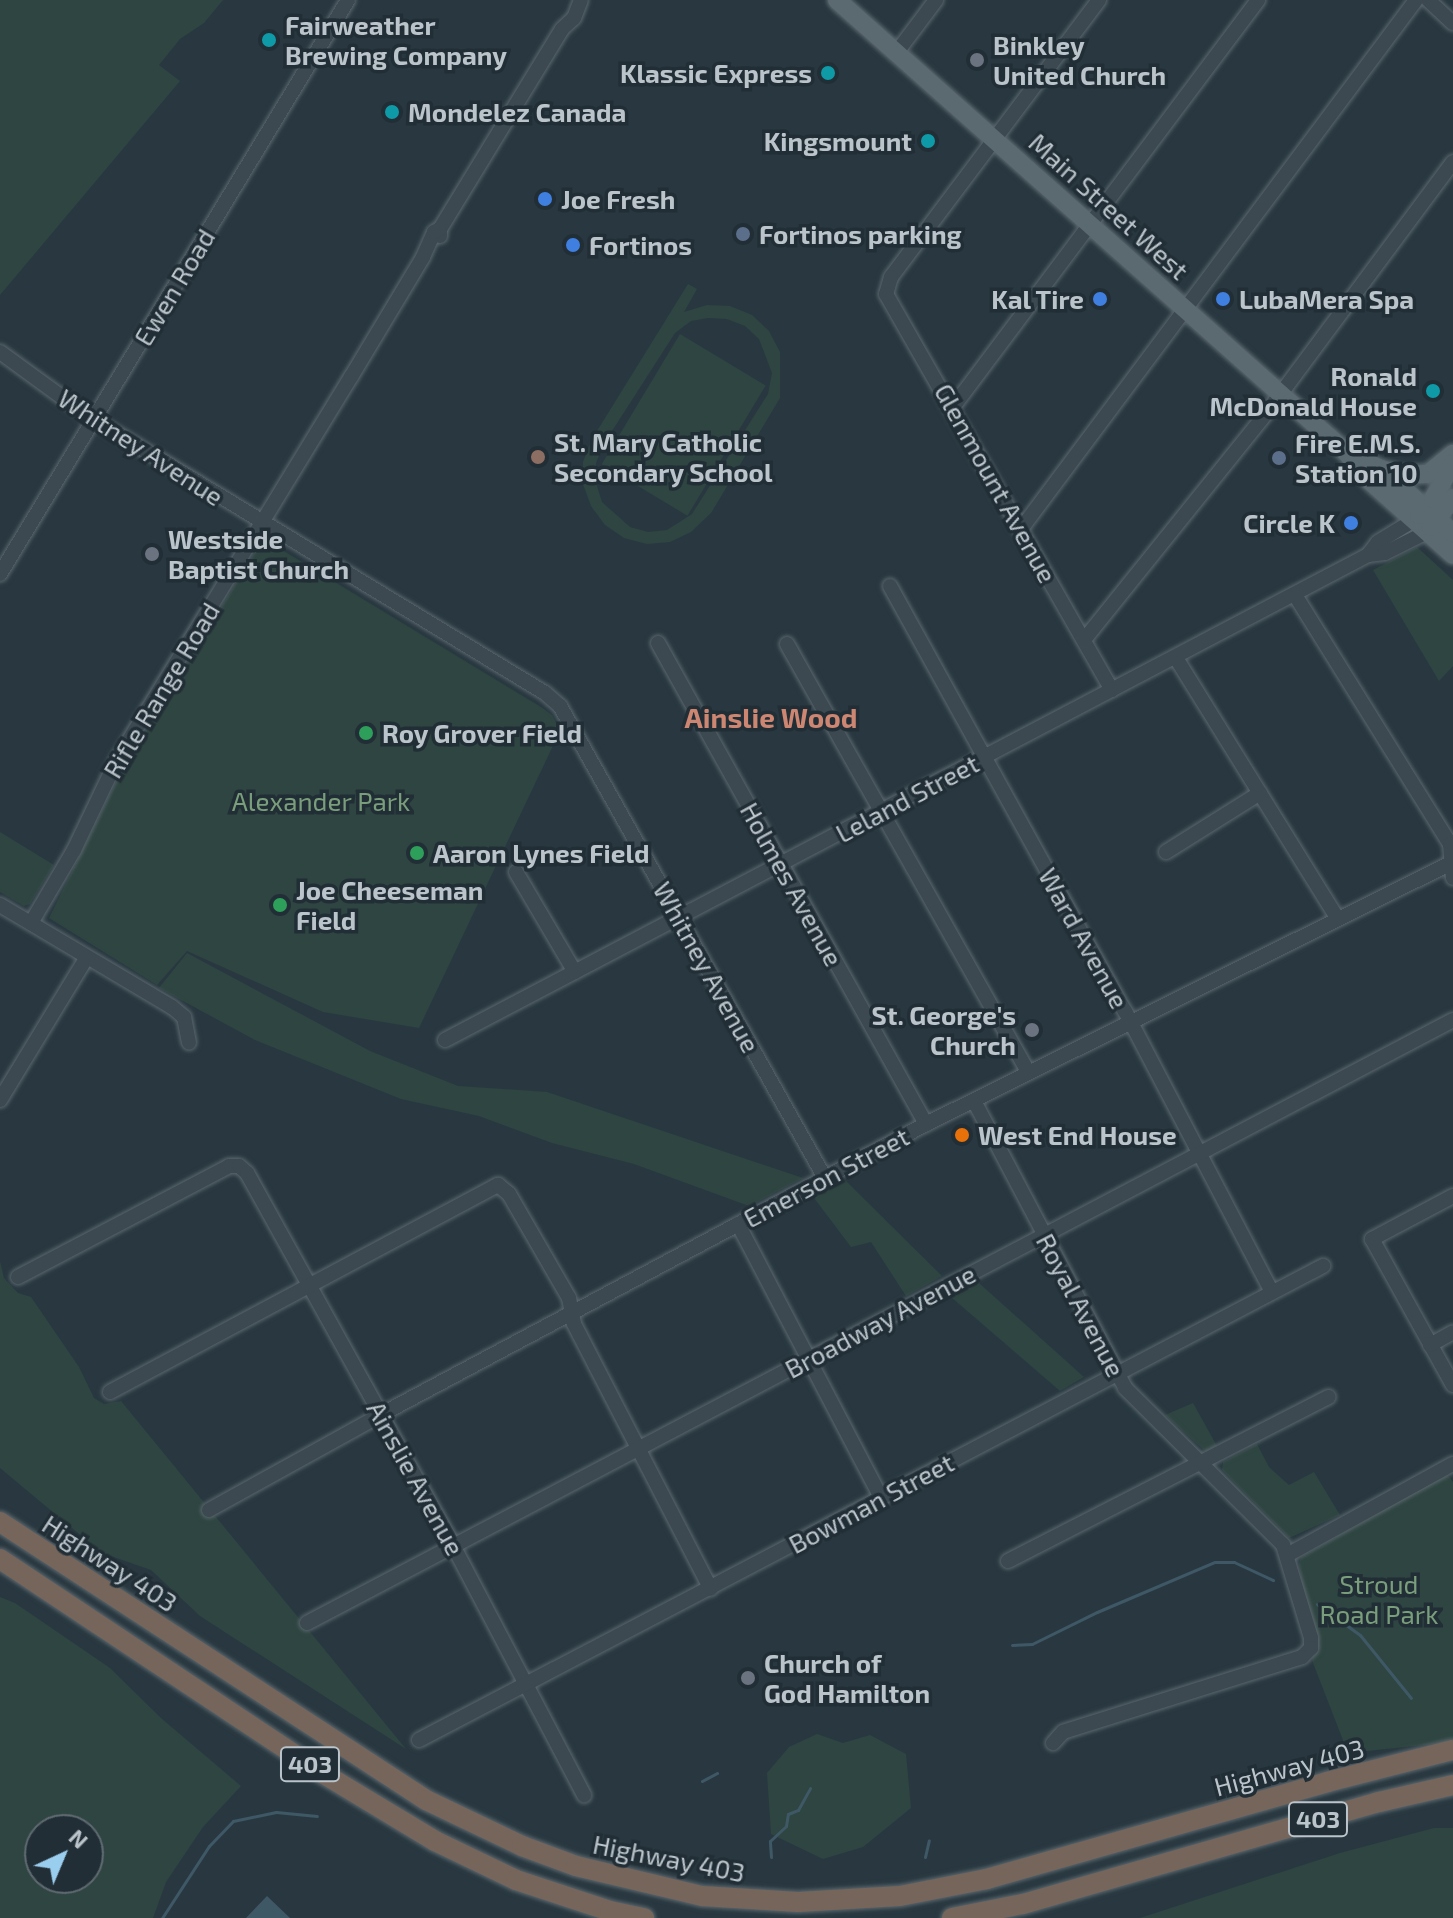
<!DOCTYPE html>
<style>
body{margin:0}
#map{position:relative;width:1453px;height:1918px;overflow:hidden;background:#293840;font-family:"Exo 2",sans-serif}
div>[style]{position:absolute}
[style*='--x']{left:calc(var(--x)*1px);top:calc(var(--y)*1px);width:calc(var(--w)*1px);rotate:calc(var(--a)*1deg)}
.green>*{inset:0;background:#2e4541;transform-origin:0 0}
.water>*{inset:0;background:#3f5866}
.stream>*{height:3px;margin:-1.5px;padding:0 1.5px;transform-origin:1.5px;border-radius:1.5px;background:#3f5866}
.roads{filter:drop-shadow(0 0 2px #5b676e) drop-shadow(0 0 2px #5b676e)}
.minor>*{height:14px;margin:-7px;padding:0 7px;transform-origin:7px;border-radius:7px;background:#3d4950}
.major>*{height:18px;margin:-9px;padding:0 9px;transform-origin:9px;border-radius:9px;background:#5b6970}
.highway>*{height:20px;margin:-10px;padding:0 10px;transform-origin:10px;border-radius:10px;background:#76655b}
.dots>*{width:22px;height:22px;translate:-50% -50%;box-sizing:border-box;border:4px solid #222e36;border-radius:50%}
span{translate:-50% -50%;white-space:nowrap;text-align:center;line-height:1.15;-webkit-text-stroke:7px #222e36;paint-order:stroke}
.shield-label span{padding:2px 6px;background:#222e36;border:2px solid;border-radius:6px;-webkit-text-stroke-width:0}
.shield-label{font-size:24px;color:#bac4ca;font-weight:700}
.poi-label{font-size:26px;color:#bac4ca;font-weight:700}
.left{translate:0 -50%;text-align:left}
.right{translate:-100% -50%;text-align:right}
.street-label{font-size:26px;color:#bac4ca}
.park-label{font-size:26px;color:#7a9e7b}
.neighbourhood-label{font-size:28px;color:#cd8672;font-weight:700}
.north{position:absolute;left:24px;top:1814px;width:80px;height:80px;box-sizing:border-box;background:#222e36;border:2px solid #5f6a71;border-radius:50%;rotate:44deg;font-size:22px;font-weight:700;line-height:32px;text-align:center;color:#bac4ca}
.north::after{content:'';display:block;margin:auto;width:28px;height:36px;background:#9aceef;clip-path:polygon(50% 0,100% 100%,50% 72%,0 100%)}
</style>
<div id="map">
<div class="green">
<div style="clip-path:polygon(0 0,223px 0,204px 23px,180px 39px,159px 65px,180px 81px,0 295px)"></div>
<div style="clip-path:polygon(evenodd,688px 284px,697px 289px,684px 312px,707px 305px,730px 306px,752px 315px,769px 331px,780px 352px,780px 398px,711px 513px,691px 532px,670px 542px,647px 544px,624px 538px,605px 525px,591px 506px,583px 484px,583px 462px,592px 439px,688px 284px,708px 318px,727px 319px,745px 326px,759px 339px,772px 373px,768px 394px,692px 514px,667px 530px,648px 532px,630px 527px,602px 502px,596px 483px,596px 463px,603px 445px,675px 333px,691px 321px,708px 318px)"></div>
<div style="left:680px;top:334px;width:100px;height:152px;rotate:31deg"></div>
<div style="clip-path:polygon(269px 542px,541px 707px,552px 715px,560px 731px,419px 1028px,323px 1012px,187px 951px,157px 985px,49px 918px,124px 766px,259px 545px)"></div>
<div style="clip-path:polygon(1417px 547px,1453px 580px,1453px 666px,1439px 681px,1373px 570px)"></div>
<div style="clip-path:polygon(0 832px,54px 865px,30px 904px,24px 906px,0 892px)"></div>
<div style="clip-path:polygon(187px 953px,370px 1051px,458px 1086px,547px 1092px,803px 1178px,749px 1206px,634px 1164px,552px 1143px,479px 1116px,401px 1099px,255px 1040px,159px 988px)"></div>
<div style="clip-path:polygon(845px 1180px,942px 1276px,906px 1296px,871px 1242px,851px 1247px,814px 1198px)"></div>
<div style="clip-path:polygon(0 1261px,4px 1278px,18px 1293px,31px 1297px,79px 1367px,94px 1398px,104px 1404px,121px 1401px,406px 1749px,200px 1616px,151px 1570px,102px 1553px,0 1468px)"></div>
<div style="clip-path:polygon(979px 1283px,1084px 1377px,1060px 1391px,951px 1297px)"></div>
<div style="clip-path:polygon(1193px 1403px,1217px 1446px,1206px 1452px,1165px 1415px)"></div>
<div style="clip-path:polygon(1257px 1444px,1269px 1467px,1289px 1485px,1314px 1472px,1340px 1515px,1289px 1538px,1222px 1470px,1223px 1462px)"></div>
<div style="clip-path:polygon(1447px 1474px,1453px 1482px,1453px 1742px,1348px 1753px,1313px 1663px,1299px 1564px,1301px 1557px)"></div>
<div style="clip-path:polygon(evenodd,0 1597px,15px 1603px,110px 1668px,161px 1718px,241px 1786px,203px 1827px,166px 1882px,153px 1918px,0 1918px,0 1597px,40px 1830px,88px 1830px,88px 1878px,40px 1878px,40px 1830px)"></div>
<div style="clip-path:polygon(817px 1734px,843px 1743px,870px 1735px,906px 1754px,911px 1808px,863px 1847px,823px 1859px,771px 1834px,767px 1773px,789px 1747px)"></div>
<div style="clip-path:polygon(1434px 1828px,1453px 1828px,1453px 1918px,1140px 1918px,1340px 1853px)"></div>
</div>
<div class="water">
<div style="clip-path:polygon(267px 1896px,290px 1918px,246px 1918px)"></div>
</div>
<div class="stream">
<div style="--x:1317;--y:1604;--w:53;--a:35.8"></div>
<div style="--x:1360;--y:1635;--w:81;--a:51"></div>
<div style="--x:1012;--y:1645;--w:20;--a:-3"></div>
<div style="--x:1032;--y:1644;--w:72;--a:-26.2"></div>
<div style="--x:1097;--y:1612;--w:128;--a:-23"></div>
<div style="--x:1215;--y:1562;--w:19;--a:0"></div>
<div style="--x:1234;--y:1562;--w:43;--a:24.8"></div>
<div style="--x:702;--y:1781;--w:17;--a:-28"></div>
<div style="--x:771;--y:1857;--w:16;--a:-94"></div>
<div style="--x:770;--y:1841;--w:22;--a:-43"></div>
<div style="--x:786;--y:1826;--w:12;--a:-81"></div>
<div style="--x:788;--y:1814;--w:11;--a:-22"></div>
<div style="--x:798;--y:1810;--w:25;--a:-61"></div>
<div style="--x:925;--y:1857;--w:17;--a:-77"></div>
<div style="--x:162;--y:1918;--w:86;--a:-56.9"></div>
<div style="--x:209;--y:1846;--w:35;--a:-46"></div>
<div style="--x:233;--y:1821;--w:44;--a:-11.8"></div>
<div style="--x:276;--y:1812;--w:41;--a:5.6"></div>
</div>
<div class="roads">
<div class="minor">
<div style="--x:1099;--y:0;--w:346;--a:126.9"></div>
<div style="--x:891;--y:277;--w:18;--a:106"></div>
<div style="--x:886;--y:294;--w:456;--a:60.3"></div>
<div style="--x:1428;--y:0;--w:34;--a:43"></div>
<div style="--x:897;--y:52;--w:65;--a:-53.1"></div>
<div style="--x:440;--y:236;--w:7;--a:-90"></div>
<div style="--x:440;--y:229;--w:234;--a:-58.6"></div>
<div style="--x:562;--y:29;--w:16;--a:-43"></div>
<div style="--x:574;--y:18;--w:19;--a:-69"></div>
<div style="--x:0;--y:352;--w:105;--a:36.1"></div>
<div style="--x:85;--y:414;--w:538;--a:31.24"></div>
<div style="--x:545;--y:693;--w:20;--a:41"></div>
<div style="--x:560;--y:706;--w:541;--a:60.69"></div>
<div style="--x:953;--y:407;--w:509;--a:-53.15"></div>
<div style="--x:1021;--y:529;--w:660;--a:-53.25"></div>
<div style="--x:1368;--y:555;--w:16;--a:-52"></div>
<div style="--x:1378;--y:542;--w:42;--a:-31.4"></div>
<div style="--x:0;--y:574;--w:671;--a:-58.77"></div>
<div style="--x:890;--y:586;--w:486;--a:61.1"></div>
<div style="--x:1125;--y:1011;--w:317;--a:62.4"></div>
<div style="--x:1295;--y:595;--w:293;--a:58.1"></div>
<div style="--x:1450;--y:844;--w:34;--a:85"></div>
<div style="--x:1084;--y:640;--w:294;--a:-51.2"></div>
<div style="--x:1268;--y:411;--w:310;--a:-53.4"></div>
<div style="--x:658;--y:643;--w:551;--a:60.87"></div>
<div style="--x:787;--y:644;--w:491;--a:60.6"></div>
<div style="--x:1176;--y:658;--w:307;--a:58.2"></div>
<div style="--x:1166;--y:852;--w:111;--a:-32.1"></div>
<div style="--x:516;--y:872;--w:116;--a:59.5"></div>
<div style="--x:0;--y:905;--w:200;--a:30.7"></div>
<div style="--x:172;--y:1007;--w:16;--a:40"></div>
<div style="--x:184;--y:1017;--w:26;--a:79"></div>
<div style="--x:31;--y:923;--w:85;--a:-59.5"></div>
<div style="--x:74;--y:850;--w:100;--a:-64.5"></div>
<div style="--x:117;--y:760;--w:449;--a:-58.6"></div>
<div style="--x:351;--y:377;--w:140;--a:-59"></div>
<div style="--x:423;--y:257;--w:27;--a:-66"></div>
<div style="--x:434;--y:232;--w:7;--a:-27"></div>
<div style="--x:445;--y:1040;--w:1043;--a:-27.72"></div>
<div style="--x:1368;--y:555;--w:17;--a:-7"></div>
<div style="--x:1385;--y:553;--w:47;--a:-26.6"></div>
<div style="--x:0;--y:1100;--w:167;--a:-58.7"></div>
<div style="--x:974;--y:1101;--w:324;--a:62.2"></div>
<div style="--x:1125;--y:1388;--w:223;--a:44.8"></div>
<div style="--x:1283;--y:1545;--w:97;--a:73.2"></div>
<div style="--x:1311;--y:1638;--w:10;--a:90"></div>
<div style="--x:1311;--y:1648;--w:13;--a:135"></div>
<div style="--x:1302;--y:1657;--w:250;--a:162.6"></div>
<div style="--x:1063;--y:1732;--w:15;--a:132"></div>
<div style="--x:1453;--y:1196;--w:92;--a:152"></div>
<div style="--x:1372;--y:1239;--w:167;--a:61"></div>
<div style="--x:738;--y:1224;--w:307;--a:62.4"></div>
<div style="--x:18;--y:1277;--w:238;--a:-27.7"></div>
<div style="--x:229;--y:1166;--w:10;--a:0"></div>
<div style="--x:239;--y:1166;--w:11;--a:41"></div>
<div style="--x:247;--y:1173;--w:415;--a:61"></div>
<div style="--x:448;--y:1536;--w:293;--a:62.3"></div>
<div style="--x:1430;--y:1345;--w:26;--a:-29"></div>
<div style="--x:110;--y:1392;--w:440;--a:-28.1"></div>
<div style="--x:498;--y:1185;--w:14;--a:39"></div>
<div style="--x:509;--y:1194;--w:120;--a:60"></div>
<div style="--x:569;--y:1298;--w:26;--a:79"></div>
<div style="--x:574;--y:1324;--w:298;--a:62.7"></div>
<div style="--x:209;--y:1510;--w:198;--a:-29"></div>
<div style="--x:382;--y:1414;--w:616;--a:-28.06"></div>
<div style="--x:926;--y:1124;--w:589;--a:-26.43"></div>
<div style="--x:1289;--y:1554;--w:187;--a:-28.8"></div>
<div style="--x:1008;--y:1561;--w:360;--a:-27.1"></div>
<div style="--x:307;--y:1623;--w:1295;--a:-27.75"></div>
<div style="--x:419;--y:1740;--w:1021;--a:-27.67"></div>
</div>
<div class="major">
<div style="--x:837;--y:0;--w:681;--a:41.61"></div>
<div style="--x:1346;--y:452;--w:38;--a:50"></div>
<div style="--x:1370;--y:481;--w:111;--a:41.7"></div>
<div style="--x:1352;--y:455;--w:32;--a:26"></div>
<div style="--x:1381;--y:469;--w:96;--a:41.6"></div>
<div style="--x:1384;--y:470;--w:23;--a:13"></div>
<div style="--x:1406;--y:475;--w:22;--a:-3"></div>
<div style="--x:1428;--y:474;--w:32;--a:-39"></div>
<div style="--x:1419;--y:515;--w:21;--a:-49"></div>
<div style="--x:1433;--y:499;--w:41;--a:-60.9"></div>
<div style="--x:1431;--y:527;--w:36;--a:-53"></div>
</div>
<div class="highway">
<div style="--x:0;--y:1522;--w:509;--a:33.13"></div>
<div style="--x:426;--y:1800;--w:106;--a:25.6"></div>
<div style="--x:522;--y:1846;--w:58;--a:20.3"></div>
<div style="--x:576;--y:1866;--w:130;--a:13.4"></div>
<div style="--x:702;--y:1896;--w:96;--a:3.6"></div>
<div style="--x:798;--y:1902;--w:102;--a:-3.4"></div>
<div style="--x:900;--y:1896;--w:89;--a:-11.1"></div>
<div style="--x:987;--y:1879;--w:354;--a:-15.9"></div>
<div style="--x:1327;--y:1782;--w:130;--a:-14.3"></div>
<div style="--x:0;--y:1559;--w:389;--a:33.6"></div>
<div style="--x:324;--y:1774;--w:130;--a:31.1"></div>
<div style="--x:435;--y:1841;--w:90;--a:25.7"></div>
<div style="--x:516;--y:1880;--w:99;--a:18.3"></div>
<div style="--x:610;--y:1911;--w:35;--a:12"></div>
<div style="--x:952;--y:1918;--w:72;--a:-11.2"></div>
<div style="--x:1023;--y:1904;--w:370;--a:-16"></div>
<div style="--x:1379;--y:1802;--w:76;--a:-12.9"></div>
</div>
</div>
<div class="dots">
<div style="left:269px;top:40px;background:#0f9aa8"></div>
<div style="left:977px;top:60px;background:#6b7280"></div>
<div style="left:828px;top:73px;background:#0f9aa8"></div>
<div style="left:392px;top:112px;background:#0f9aa8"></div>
<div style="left:928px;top:141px;background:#0f9aa8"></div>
<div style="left:545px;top:199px;background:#3f7fe0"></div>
<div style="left:743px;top:234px;background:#5c6f8a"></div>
<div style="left:573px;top:245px;background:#3f7fe0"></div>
<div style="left:1100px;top:299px;background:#3f7fe0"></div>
<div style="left:1223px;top:299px;background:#3f7fe0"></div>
<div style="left:1433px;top:391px;background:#0f9aa8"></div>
<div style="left:538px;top:457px;background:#8d6e63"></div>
<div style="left:1279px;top:458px;background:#5c6f8a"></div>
<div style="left:1351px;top:523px;background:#3f7fe0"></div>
<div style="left:152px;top:554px;background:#6b7280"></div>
<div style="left:366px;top:733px;background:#2e9e5b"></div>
<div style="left:417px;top:853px;background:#2e9e5b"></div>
<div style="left:280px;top:905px;background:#2e9e5b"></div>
<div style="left:1032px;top:1030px;background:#6b7280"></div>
<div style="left:962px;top:1135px;background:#e8710a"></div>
<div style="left:748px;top:1678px;background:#6b7280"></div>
</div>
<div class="shield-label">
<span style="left:310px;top:1764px">403</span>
<span style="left:1318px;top:1819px">403</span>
</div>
<div class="poi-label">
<span class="left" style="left:285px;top:40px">Fairweather<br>Brewing Company</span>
<span class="left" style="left:993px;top:60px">Binkley<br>United Church</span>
<span class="right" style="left:812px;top:73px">Klassic Express</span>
<span class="left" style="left:408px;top:112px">Mondelez Canada</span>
<span class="right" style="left:912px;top:141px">Kingsmount</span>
<span class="left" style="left:561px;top:199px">Joe Fresh</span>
<span class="left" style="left:759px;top:234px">Fortinos parking</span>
<span class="left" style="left:589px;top:245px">Fortinos</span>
<span class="right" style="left:1084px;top:299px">Kal Tire</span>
<span class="left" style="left:1239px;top:299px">LubaMera Spa</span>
<span class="right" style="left:1417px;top:391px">Ronald<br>McDonald House</span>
<span class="left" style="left:554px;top:457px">St. Mary Catholic<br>Secondary School</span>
<span class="left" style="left:1295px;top:458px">Fire E.M.S.<br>Station 10</span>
<span class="right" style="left:1335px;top:523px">Circle K</span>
<span class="left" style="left:168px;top:554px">Westside<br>Baptist Church</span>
<span class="left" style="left:382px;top:733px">Roy Grover Field</span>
<span class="left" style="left:433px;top:853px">Aaron Lynes Field</span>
<span class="left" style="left:296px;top:905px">Joe Cheeseman<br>Field</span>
<span class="right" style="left:1016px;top:1030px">St. George's<br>Church</span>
<span class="left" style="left:978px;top:1135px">West End House</span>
<span class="left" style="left:764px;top:1678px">Church of<br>God Hamilton</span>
</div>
<div class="street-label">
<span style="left:1109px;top:206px;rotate:42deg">Main Street West</span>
<span style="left:174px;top:287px;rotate:-59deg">Ewen Road</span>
<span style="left:141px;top:447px;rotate:33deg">Whitney Avenue</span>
<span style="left:996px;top:483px;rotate:61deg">Glenmount Avenue</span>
<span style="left:161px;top:690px;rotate:-59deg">Rifle Range Road</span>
<span style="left:907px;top:798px;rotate:-28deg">Leland Street</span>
<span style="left:792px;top:884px;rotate:61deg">Holmes Avenue</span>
<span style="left:1084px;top:938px;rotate:61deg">Ward Avenue</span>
<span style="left:707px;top:967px;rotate:61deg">Whitney Avenue</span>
<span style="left:826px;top:1177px;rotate:-28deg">Emerson Street</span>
<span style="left:1081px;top:1305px;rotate:62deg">Royal Avenue</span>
<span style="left:880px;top:1321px;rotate:-28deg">Broadway Avenue</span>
<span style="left:416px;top:1478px;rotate:61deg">Ainslie Avenue</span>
<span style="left:871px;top:1503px;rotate:-28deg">Bowman Street</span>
<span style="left:110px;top:1563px;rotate:33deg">Highway 403</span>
<span style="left:1289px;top:1767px;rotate:-15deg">Highway 403</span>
<span style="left:669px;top:1858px;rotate:11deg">Highway 403</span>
</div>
<div class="park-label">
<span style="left:321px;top:801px">Alexander Park</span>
<span style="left:1379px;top:1599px">Stroud<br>Road Park</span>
</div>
<div class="neighbourhood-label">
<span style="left:771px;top:717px">Ainslie Wood</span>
</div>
<div class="north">N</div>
</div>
